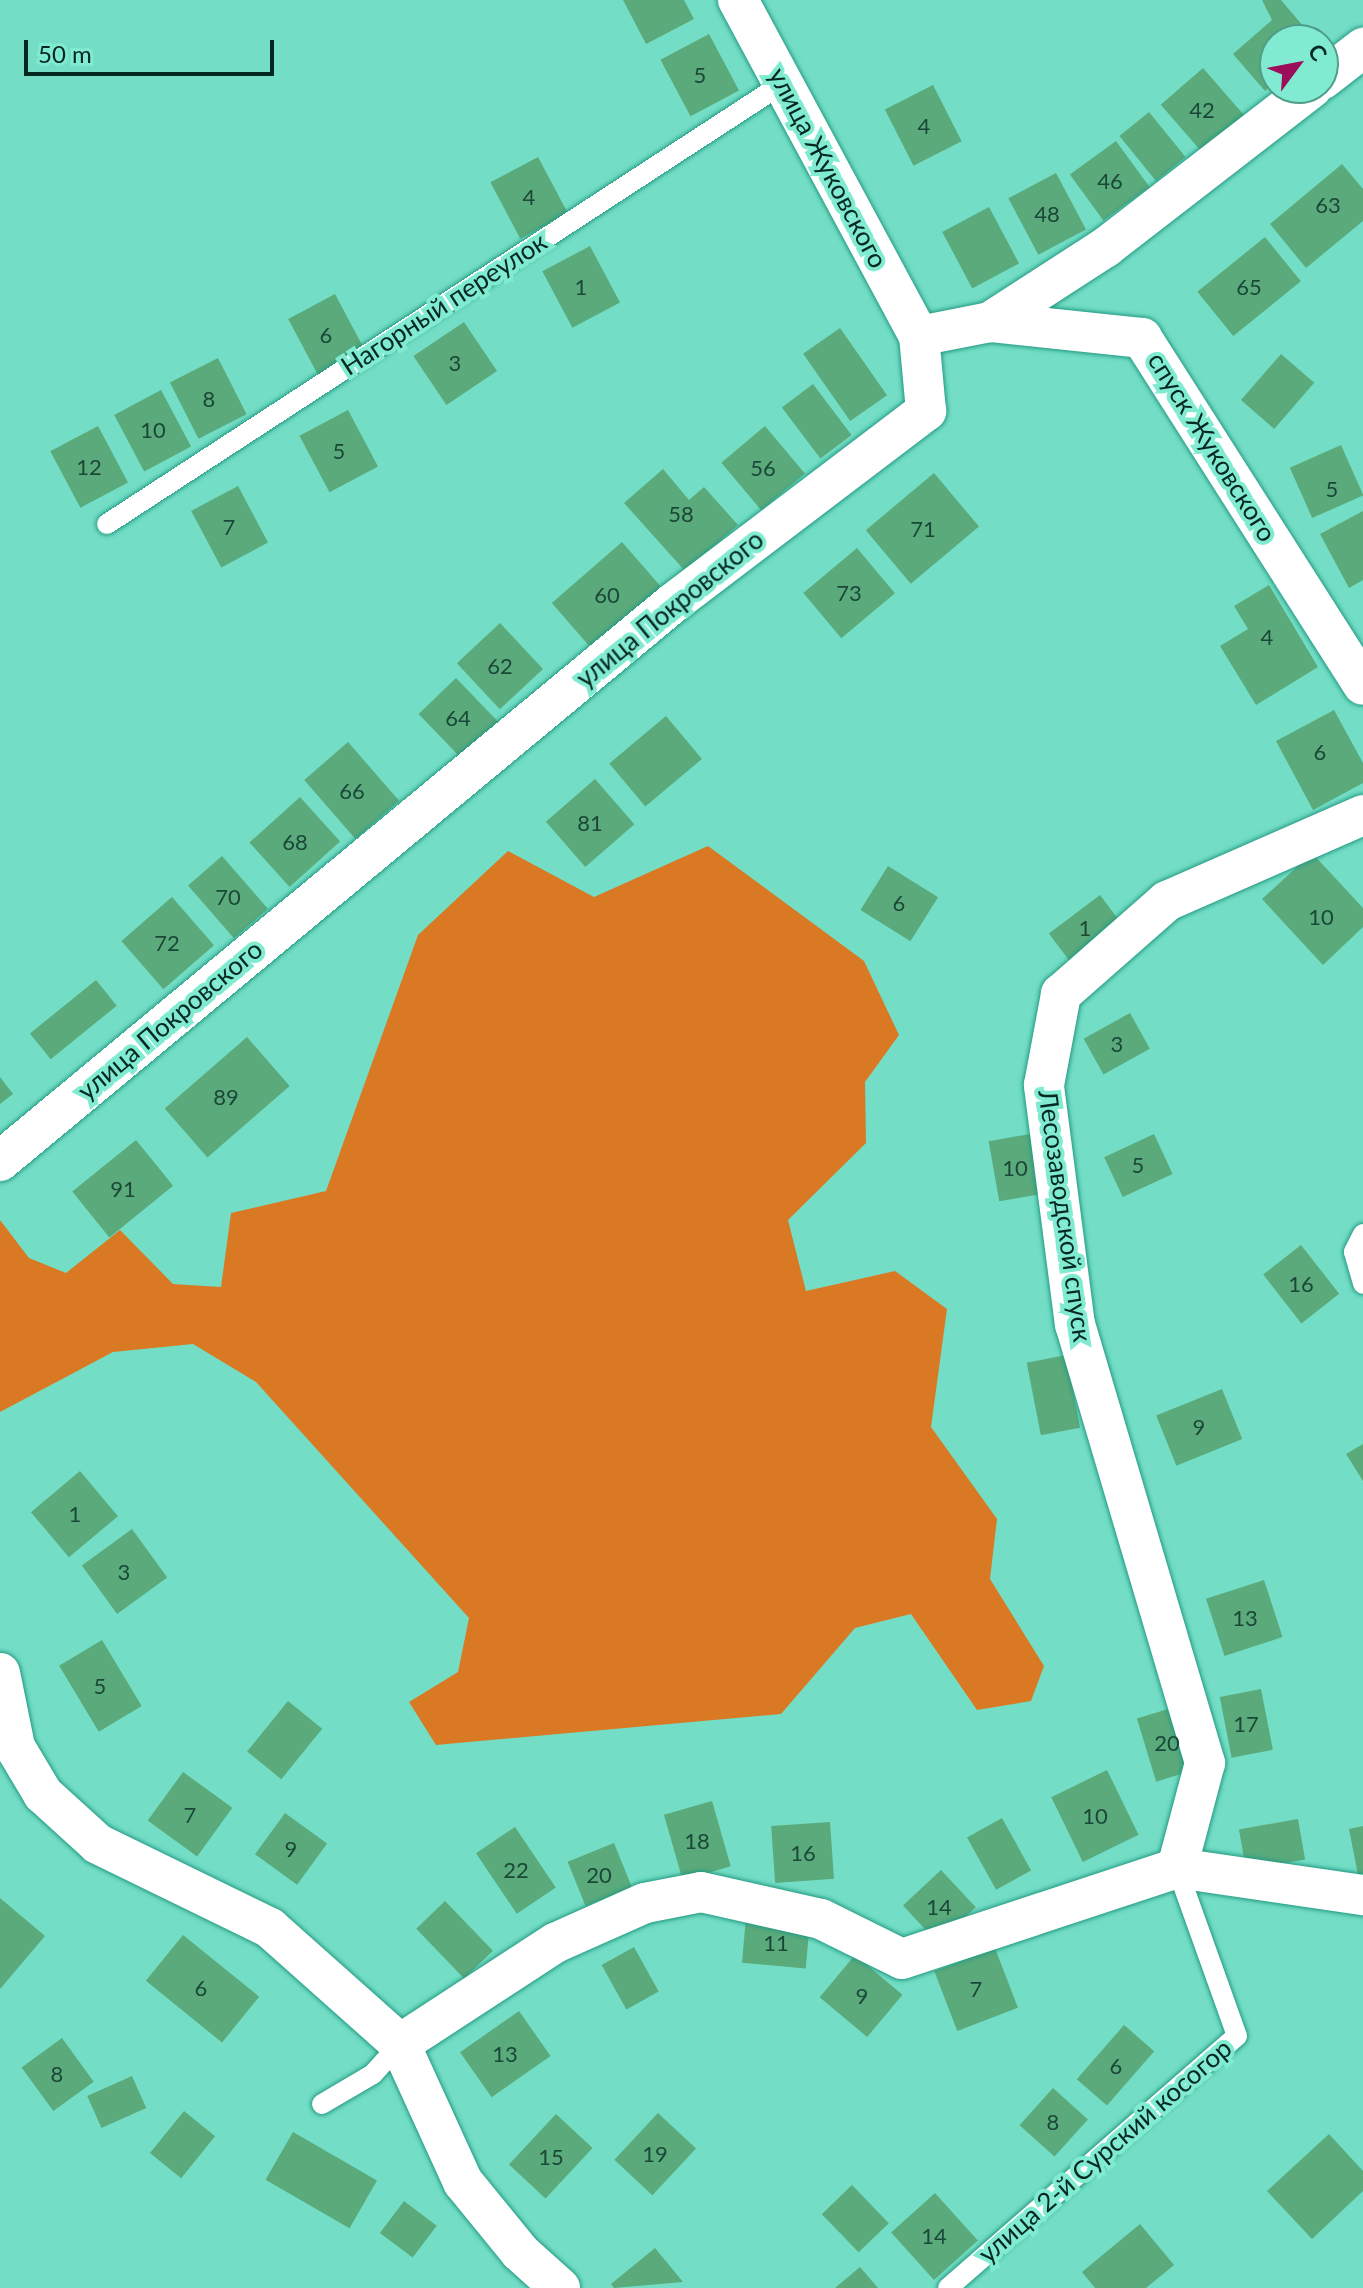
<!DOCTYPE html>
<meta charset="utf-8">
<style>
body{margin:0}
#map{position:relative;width:1363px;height:2288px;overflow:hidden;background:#73dec5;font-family:Lato,sans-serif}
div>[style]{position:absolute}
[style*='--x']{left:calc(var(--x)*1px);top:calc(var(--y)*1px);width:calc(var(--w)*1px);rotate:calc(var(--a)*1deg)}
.forest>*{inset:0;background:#d97924}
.building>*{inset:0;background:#5baa7b;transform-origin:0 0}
.roads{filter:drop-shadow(0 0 2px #249a83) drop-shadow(0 0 2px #249a83)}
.service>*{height:20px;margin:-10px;padding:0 10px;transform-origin:10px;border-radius:10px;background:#fff}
.minor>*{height:40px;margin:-20px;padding:0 20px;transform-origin:20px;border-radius:20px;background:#fff}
span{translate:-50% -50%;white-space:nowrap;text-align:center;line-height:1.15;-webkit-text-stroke:8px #81ebd1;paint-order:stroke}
.number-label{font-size:22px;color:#1a4838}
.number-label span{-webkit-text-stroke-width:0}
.street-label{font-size:26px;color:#052821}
.north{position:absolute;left:1259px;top:24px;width:80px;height:80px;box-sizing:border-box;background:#81ebd1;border:2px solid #4f9d8b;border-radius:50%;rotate:58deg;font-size:22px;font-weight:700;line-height:32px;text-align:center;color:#052821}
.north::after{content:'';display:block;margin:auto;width:28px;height:36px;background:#9c0d5a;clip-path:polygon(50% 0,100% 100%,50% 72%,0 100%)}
.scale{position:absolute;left:24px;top:40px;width:250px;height:36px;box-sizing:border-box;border:4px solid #052821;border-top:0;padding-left:10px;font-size:24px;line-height:28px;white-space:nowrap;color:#052821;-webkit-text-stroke:6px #81ebd1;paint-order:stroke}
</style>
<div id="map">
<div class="forest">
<div style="clip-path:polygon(708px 846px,864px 961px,899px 1035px,865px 1082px,866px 1143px,788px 1220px,806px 1291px,895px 1271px,947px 1309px,931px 1427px,997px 1519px,990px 1579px,1044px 1666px,1031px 1701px,977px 1710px,911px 1614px,855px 1628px,781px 1714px,436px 1745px,409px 1702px,458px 1672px,469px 1618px,256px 1382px,193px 1344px,113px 1352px,0 1412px,0 1220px,29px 1258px,66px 1273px,120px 1230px,173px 1284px,221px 1287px,231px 1213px,326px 1191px,418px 935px,508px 851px,594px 897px)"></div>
</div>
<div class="building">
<div style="clip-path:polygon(623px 0,684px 0,694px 19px,646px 44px)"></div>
<div style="clip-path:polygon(1262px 0,1281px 0,1315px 40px,1275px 40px,1275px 83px,1265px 91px,1233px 54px,1272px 20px)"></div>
<div style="left:709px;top:34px;width:64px;height:55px;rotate:62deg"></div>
<div style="left:1203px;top:68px;width:63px;height:56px;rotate:49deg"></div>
<div style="left:933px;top:85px;width:63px;height:54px;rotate:63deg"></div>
<div style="left:1149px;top:112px;width:58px;height:38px;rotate:51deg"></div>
<div style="left:1116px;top:141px;width:57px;height:57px;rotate:54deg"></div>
<div style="left:538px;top:157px;width:64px;height:54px;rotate:62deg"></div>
<div style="clip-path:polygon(1342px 164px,1363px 189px,1363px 221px,1306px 268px,1270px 224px)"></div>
<div style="left:1056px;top:173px;width:64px;height:54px;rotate:62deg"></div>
<div style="left:989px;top:207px;width:64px;height:53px;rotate:62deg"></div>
<div style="left:1265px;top:237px;width:57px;height:87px;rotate:51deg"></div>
<div style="left:590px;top:246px;width:64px;height:54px;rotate:62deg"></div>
<div style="left:335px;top:294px;width:64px;height:53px;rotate:62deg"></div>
<div style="left:464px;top:322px;width:59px;height:61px;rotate:56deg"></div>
<div style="left:840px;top:328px;width:82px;height:45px;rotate:55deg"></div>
<div style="left:1281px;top:354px;width:44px;height:61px;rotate:41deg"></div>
<div style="left:218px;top:358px;width:63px;height:54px;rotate:63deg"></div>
<div style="left:813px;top:384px;width:64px;height:39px;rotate:53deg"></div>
<div style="left:161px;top:390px;width:64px;height:53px;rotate:62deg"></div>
<div style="left:348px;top:410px;width:64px;height:55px;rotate:62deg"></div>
<div style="left:98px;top:426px;width:64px;height:54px;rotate:62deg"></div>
<div style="left:765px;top:426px;width:62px;height:57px;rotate:50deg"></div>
<div style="left:1341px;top:445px;width:55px;height:56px;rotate:66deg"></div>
<div style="clip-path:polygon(663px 469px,689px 500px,704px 487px,738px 525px,685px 571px,624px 503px)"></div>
<div style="left:934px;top:473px;width:70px;height:89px;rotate:50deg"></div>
<div style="left:238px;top:486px;width:64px;height:53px;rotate:62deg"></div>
<div style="clip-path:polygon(1363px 511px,1363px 580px,1349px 588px,1320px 534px)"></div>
<div style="left:622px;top:542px;width:60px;height:93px;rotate:49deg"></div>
<div style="left:857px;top:548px;width:59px;height:70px;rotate:50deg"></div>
<div style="clip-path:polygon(1269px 585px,1318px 667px,1256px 705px,1220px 646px,1248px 629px,1234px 606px)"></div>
<div style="left:500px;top:623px;width:63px;height:59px;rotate:47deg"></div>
<div style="left:456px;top:678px;width:61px;height:52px;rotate:46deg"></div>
<div style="clip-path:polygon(1334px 710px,1363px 763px,1363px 783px,1313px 810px,1276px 741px)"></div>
<div style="left:666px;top:716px;width:56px;height:74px;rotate:50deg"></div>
<div style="left:348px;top:742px;width:78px;height:58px;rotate:49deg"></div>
<div style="left:595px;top:779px;width:60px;height:65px;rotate:49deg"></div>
<div style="left:300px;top:797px;width:60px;height:68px;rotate:48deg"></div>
<div style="clip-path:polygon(1312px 853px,1363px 908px,1363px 927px,1323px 965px,1262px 899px)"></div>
<div style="left:222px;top:856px;width:70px;height:45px;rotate:49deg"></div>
<div style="left:888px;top:866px;width:59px;height:52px;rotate:32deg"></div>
<div style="left:1100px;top:895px;width:35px;height:64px;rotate:53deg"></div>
<div style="left:172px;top:897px;width:64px;height:67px;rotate:49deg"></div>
<div style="left:96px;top:980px;width:33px;height:85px;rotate:51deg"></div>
<div style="left:1130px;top:1013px;width:41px;height:53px;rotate:61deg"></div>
<div style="left:247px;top:1037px;width:65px;height:109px;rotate:49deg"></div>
<div style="clip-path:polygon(0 1077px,13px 1094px,0 1104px)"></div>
<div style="left:1030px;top:1134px;width:61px;height:42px;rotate:80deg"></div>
<div style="left:1154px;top:1134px;width:44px;height:55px;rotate:65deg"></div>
<div style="left:136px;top:1140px;width:59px;height:82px;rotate:51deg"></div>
<div style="left:1301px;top:1245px;width:62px;height:48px;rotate:52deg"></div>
<div style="left:1066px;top:1355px;width:74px;height:40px;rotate:79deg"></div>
<div style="left:1222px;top:1389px;width:54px;height:71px;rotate:68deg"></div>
<div style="clip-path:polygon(1363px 1444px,1363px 1481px,1346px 1454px)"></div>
<div style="left:80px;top:1471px;width:59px;height:64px;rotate:50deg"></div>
<div style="left:132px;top:1529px;width:60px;height:62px;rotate:54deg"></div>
<div style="left:1264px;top:1580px;width:60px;height:61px;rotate:72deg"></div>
<div style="left:102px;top:1640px;width:77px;height:50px;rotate:59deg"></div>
<div style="left:1261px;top:1689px;width:62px;height:42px;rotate:79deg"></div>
<div style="left:288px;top:1701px;width:44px;height:65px;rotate:39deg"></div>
<div style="left:1178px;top:1706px;width:66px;height:43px;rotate:73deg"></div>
<div style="left:1107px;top:1770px;width:72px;height:62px;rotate:64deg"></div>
<div style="left:183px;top:1772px;width:61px;height:60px;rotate:36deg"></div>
<div style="left:712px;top:1801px;width:68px;height:50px;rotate:74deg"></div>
<div style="left:285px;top:1813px;width:52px;height:51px;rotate:36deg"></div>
<div style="left:1002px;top:1818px;width:60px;height:40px;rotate:61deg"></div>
<div style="left:1298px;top:1819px;width:41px;height:60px;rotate:80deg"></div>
<div style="left:830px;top:1822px;width:57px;height:59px;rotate:86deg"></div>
<div style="clip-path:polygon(1363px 1826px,1363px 1874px,1358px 1875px,1349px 1829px)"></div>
<div style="left:515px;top:1827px;width:73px;height:47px;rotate:56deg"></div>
<div style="left:614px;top:1843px;width:48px;height:50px;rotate:68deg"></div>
<div style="left:941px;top:1870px;width:51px;height:52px;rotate:47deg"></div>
<div style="clip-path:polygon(0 1898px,45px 1936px,0 1989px)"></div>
<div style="left:445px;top:1901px;width:69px;height:40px;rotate:46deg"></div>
<div style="left:746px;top:1917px;width:64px;height:46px;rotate:5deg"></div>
<div style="left:183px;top:1935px;width:98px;height:59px;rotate:39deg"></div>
<div style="left:634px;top:1947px;width:51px;height:37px;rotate:61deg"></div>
<div style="left:995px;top:1948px;width:64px;height:65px;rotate:69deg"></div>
<div style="left:855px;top:1955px;width:62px;height:55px;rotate:40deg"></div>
<div style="left:519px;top:2011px;width:55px;height:72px;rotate:55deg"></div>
<div style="left:1124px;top:2025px;width:40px;height:72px;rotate:41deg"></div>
<div style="left:62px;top:2038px;width:54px;height:50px;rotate:54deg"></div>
<div style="left:132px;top:2076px;width:35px;height:49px;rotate:66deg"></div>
<div style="left:1053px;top:2088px;width:47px;height:50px;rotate:42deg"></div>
<div style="left:184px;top:2111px;width:40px;height:54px;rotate:39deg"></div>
<div style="left:658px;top:2113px;width:52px;height:64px;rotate:43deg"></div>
<div style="left:556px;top:2114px;width:50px;height:69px;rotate:43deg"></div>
<div style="left:293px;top:2132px;width:97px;height:55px;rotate:30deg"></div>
<div style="clip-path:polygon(1329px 2134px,1363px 2171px,1363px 2191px,1312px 2239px,1267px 2191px)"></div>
<div style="left:852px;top:2185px;width:53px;height:42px;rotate:46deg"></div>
<div style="left:935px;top:2193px;width:64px;height:59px;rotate:48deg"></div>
<div style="left:404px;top:2201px;width:41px;height:40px;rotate:37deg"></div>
<div style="clip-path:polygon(1140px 2224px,1174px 2265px,1146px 2288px,1095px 2288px,1082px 2272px)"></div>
<div style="clip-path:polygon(655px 2248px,683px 2282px,614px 2288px,611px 2284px)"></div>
<div style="clip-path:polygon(860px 2267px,878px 2288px,835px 2288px)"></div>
</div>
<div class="roads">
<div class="service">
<div style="--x:107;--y:524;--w:806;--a:-33.1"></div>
<div style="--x:1363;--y:1234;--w:20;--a:117"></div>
<div style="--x:1354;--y:1252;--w:33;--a:74"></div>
<div style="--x:322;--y:2104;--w:59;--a:-30.5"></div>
<div style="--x:373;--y:2074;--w:40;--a:-48"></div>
<div style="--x:948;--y:2288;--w:383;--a:-41.1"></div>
<div style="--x:1237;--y:2036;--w:178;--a:-109.7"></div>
</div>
<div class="minor">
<div style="--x:738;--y:0;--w:382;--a:61.7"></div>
<div style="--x:1323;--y:79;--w:51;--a:-37.8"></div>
<div style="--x:990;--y:322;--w:153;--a:6"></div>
<div style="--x:1142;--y:338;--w:411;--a:57.5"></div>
<div style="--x:0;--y:1161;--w:874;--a:-39.66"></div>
<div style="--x:673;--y:603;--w:318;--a:-37.2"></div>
<div style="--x:926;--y:411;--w:75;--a:-95.3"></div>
<div style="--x:919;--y:336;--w:72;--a:-11.2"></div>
<div style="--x:990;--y:322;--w:138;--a:-32.9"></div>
<div style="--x:1106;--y:247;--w:260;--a:-37.7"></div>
<div style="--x:0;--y:1673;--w:76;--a:78.5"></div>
<div style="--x:15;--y:1747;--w:55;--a:59.2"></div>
<div style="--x:43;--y:1794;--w:74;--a:42.3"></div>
<div style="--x:98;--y:1844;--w:191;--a:26"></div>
<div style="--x:270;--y:1928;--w:174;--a:41.7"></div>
<div style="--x:400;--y:2044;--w:152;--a:65.5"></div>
<div style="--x:463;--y:2182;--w:90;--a:50.8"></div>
<div style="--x:520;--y:2252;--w:54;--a:42"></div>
<div style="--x:1177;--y:1868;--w:109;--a:-75.1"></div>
<div style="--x:1205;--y:1763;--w:457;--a:-106.5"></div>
<div style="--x:1075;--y:1325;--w:242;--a:-97.4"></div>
<div style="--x:1044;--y:1085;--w:93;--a:-79.4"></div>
<div style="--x:1061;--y:994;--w:141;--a:-41.3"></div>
<div style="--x:1167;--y:901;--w:214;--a:-23.7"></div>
<div style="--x:400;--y:2044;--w:185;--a:-33.1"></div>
<div style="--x:555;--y:1943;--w:98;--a:-24"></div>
<div style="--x:645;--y:1903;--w:57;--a:-11.1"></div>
<div style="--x:701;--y:1892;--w:123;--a:12.7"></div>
<div style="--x:821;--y:1919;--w:90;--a:26.3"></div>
<div style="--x:902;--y:1959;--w:290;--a:-18.3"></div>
<div style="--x:1177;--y:1868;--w:188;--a:8.3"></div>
</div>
</div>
<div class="number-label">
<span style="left:700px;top:75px">5</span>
<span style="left:1202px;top:110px">42</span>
<span style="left:924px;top:126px">4</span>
<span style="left:1110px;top:181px">46</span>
<span style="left:529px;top:197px">4</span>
<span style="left:1328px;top:205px">63</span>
<span style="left:1047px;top:214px">48</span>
<span style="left:581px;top:287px">1</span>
<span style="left:1249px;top:287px">65</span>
<span style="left:326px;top:335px">6</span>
<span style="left:455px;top:363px">3</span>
<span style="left:209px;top:399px">8</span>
<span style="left:153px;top:430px">10</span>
<span style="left:339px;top:451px">5</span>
<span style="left:89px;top:467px">12</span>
<span style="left:763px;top:468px">56</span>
<span style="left:1332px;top:489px">5</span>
<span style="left:681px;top:514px">58</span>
<span style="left:229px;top:527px">7</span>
<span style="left:923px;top:529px">71</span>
<span style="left:849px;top:593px">73</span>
<span style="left:607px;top:595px">60</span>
<span style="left:1267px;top:637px">4</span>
<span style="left:500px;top:666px">62</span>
<span style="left:458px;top:718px">64</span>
<span style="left:1320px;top:752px">6</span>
<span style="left:352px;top:791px">66</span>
<span style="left:590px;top:823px">81</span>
<span style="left:295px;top:842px">68</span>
<span style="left:228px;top:897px">70</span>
<span style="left:899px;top:903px">6</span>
<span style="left:1321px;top:917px">10</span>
<span style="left:1085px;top:928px">1</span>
<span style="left:167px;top:943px">72</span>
<span style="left:1117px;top:1044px">3</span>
<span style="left:226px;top:1097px">89</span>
<span style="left:1138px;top:1165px">5</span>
<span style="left:1015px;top:1168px">10</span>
<span style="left:123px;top:1189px">91</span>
<span style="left:1301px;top:1284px">16</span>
<span style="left:1199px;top:1427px">9</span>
<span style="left:75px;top:1514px">1</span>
<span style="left:124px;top:1572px">3</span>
<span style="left:1245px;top:1618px">13</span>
<span style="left:100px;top:1686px">5</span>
<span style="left:1246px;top:1724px">17</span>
<span style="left:1167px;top:1743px">20</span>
<span style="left:190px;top:1815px">7</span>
<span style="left:1095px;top:1816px">10</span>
<span style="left:697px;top:1841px">18</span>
<span style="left:291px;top:1849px">9</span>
<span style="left:803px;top:1853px">16</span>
<span style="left:516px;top:1870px">22</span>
<span style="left:599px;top:1875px">20</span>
<span style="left:939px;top:1907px">14</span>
<span style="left:776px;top:1943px">11</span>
<span style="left:201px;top:1988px">6</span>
<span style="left:976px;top:1989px">7</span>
<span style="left:862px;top:1996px">9</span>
<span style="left:505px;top:2054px">13</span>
<span style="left:1116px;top:2066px">6</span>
<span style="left:57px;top:2074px">8</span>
<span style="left:1053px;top:2122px">8</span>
<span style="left:655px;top:2154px">19</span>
<span style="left:551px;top:2157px">15</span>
<span style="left:934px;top:2236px">14</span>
</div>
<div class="street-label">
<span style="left:828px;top:168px;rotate:62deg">улица Жуковского</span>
<span style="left:444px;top:304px;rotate:-33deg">Нагорный переулок</span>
<span style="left:1212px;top:447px;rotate:58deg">спуск Жуковского</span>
<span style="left:670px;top:609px;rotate:-39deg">улица Покровского</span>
<span style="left:170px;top:1020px;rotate:-40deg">улица Покровского</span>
<span style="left:1065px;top:1216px;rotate:82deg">Лесозаводской спуск</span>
<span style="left:1105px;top:2151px;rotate:-41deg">улица 2-й Сурский косогор</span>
</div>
<div class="north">С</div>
<div class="scale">50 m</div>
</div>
